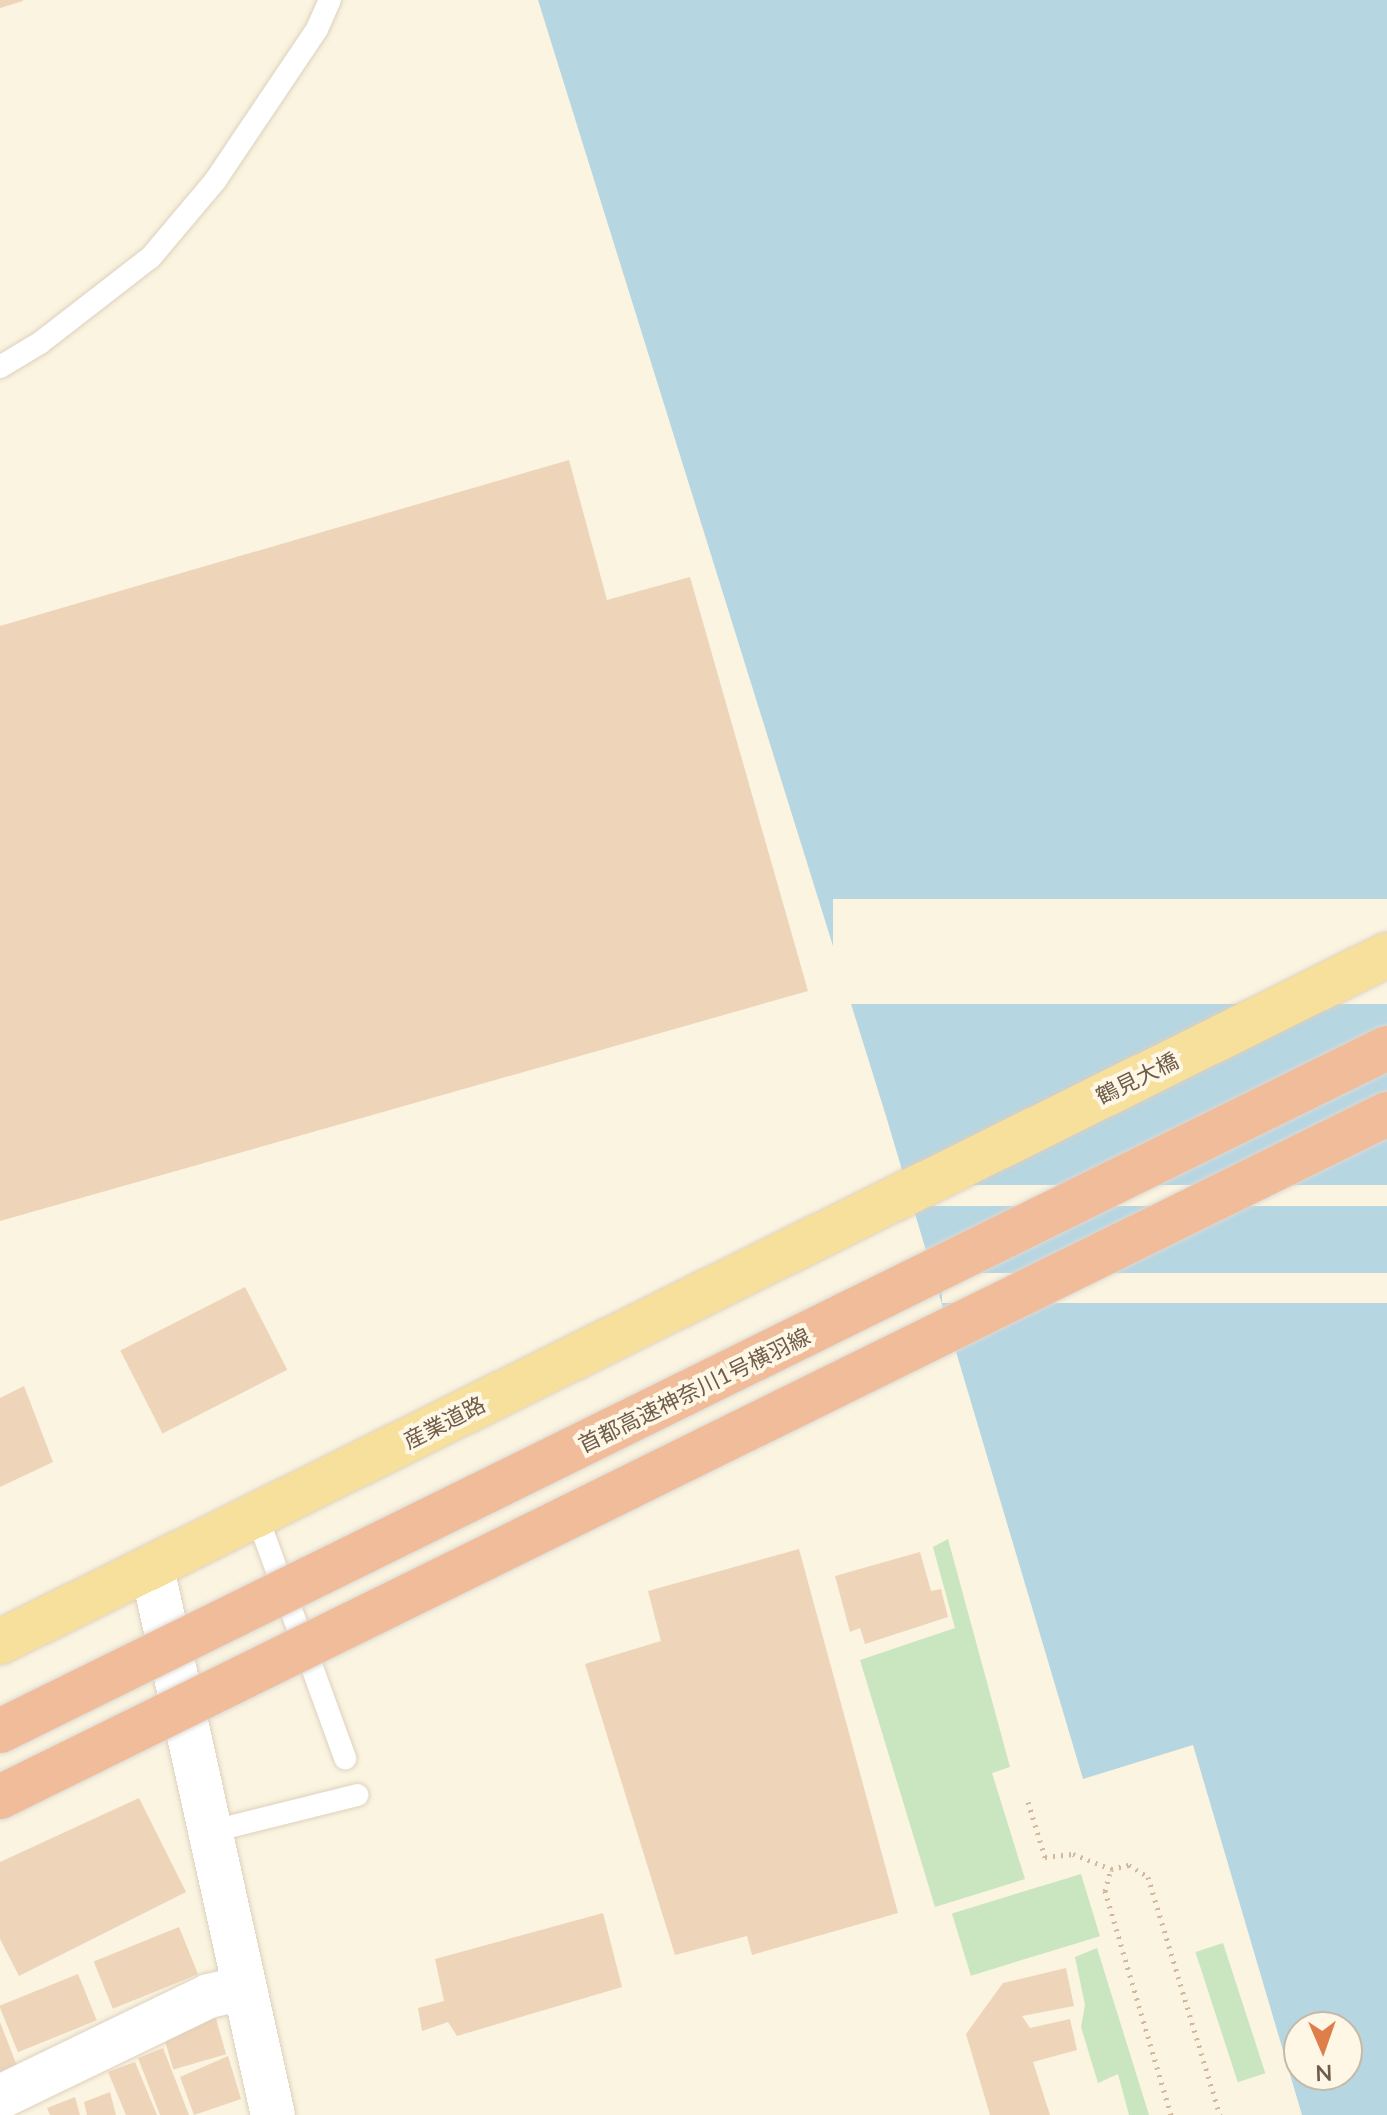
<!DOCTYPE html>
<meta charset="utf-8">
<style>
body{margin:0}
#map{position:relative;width:1387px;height:2115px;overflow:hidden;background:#faf4e0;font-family:Lato,"Noto Sans JP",sans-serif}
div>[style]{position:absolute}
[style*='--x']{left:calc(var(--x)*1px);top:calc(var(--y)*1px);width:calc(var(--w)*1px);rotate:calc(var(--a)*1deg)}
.green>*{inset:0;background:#cae6c0;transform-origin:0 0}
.water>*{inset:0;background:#b6d6e2}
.pier>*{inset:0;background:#faf4e0;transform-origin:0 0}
.building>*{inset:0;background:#eed5b9;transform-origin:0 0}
.path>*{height:5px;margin-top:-2.5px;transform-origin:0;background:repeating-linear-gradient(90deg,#d2b99d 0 2px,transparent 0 8px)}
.roads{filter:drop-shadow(0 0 2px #ded0bd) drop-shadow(0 0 2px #ded0bd)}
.service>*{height:22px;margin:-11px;padding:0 11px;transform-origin:11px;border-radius:11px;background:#fff}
.minor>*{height:44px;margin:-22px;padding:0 22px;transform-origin:22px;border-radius:22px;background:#fff}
.primary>*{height:44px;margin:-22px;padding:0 22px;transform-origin:22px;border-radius:22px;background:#f6e09b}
.bridges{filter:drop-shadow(0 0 2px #dcd8d3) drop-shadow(0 0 2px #dcd8d3)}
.motorway-bridge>*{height:44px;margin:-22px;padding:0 22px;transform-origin:22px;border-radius:22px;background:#f1bc9a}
span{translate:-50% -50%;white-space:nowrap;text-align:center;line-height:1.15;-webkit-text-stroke:8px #fef7e6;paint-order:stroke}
.street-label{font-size:22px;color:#6f5c49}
.north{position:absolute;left:1283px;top:2011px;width:80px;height:80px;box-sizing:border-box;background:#fef7e6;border:2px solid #c5b9a7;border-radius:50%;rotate:178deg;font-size:22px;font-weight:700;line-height:32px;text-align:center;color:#6f5c49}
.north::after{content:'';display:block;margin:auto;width:28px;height:36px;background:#de7f4b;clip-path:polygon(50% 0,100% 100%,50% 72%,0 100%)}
</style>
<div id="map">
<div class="green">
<div style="clip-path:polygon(948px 1539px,1010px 1767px,992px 1773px,1025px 1879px,935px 1907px,860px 1660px,955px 1628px,933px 1547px)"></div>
<div style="left:1081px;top:1874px;width:65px;height:135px;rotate:73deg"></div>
<div style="left:1223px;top:1943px;width:137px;height:29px;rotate:72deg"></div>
<div style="clip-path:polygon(1097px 1948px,1149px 2115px,1129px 2115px,1118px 2074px,1098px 2083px,1081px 2027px,1085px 2005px,1075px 1957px)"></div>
</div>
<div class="water">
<div style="clip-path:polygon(evenodd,538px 0,1387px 0,1387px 2115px,1302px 2115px,1193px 1745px,1083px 1779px,886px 1116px,538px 0,1299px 2027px,1347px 2027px,1347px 2075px,1299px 2075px,1299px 2027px)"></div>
</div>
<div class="pier">
<div style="left:1387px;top:899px;width:105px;height:554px;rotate:90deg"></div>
<div style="left:1387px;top:1185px;width:21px;height:471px;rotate:90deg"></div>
<div style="left:1387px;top:1273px;width:30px;height:445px;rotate:90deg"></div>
</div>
<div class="building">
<div style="clip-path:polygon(0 0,23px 0,23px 1px,0 8px)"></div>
<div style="clip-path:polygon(569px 460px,607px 600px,690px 577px,808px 991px,0 1221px,0 626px)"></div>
<div style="left:245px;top:1287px;width:93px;height:140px;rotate:63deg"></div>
<div style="clip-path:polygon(24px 1386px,53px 1462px,0 1487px,0 1398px)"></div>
<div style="clip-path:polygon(799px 1549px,898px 1913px,752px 1955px,747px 1936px,675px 1955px,585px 1664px,661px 1641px,648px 1591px)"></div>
<div style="clip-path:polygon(920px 1552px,931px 1591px,941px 1589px,948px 1617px,865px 1644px,860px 1628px,850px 1632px,835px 1576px)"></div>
<div style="clip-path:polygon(139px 1798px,186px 1892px,19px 1976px,0 1939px,0 1862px)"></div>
<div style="clip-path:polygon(603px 1913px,622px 1987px,457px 2036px,448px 2022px,422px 2031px,418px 2008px,444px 2001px,435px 1959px)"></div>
<div style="left:179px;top:1927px;width:51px;height:92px;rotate:68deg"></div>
<div style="clip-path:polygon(1066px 1968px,1074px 2006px,1022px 2016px,1030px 2028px,1070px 2019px,1077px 2050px,1033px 2062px,1050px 2115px,990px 2115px,966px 2034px,1003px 1983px)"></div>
<div style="left:78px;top:1974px;width:50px;height:85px;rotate:68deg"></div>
<div style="left:214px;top:2012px;width:44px;height:55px;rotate:74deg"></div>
<div style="clip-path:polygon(0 2022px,17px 2066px,0 2076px)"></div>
<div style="clip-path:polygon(163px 2048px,189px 2115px,160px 2115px,138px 2058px)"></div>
<div style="clip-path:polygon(228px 2056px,241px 2099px,194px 2115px,180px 2077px)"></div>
<div style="clip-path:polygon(135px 2062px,157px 2115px,126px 2115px,108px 2072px)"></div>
<div style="clip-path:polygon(110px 2092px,116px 2115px,87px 2115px,84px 2102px)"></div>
<div style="clip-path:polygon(75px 2097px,80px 2115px,50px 2115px,47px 2108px)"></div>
</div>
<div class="path">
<div style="--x:1028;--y:1802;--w:58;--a:72.8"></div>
<div style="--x:1045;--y:1857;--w:28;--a:-6"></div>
<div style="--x:1073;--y:1854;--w:41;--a:21.5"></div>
<div style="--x:1171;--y:2115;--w:234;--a:-106.4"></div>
<div style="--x:1105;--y:1891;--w:23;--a:-75"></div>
<div style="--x:1111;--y:1869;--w:18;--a:-13"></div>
<div style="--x:1129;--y:1865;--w:22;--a:32"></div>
<div style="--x:1148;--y:1877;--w:249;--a:73.2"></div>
</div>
<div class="roads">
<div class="service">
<div style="--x:0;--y:367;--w:47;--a:-31"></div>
<div style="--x:40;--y:343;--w:140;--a:-37.8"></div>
<div style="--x:151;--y:257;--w:99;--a:-49.9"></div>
<div style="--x:215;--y:181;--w:183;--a:-56.1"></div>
<div style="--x:317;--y:29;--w:32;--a:-66"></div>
<div style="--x:257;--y:1516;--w:258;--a:70"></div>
<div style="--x:209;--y:1832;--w:153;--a:-14"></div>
</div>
<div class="minor">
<div style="--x:152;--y:1568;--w:560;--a:77.53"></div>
<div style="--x:0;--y:2097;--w:232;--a:-25.8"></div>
<div style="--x:209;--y:1996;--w:35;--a:-13"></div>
</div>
<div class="primary">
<div style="--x:0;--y:1642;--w:1548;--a:-26.35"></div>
</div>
</div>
<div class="bridges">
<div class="motorway-bridge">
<div style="--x:0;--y:1731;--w:1546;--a:-26.22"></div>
<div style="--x:0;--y:1797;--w:1546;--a:-26.22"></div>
</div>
</div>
<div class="street-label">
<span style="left:1137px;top:1078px;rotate:-26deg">鶴見大橋</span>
<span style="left:694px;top:1390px;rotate:-26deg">首都高速神奈川1号横羽線</span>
<span style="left:444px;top:1422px;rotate:-27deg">産業道路</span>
</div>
<div class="north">N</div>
</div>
